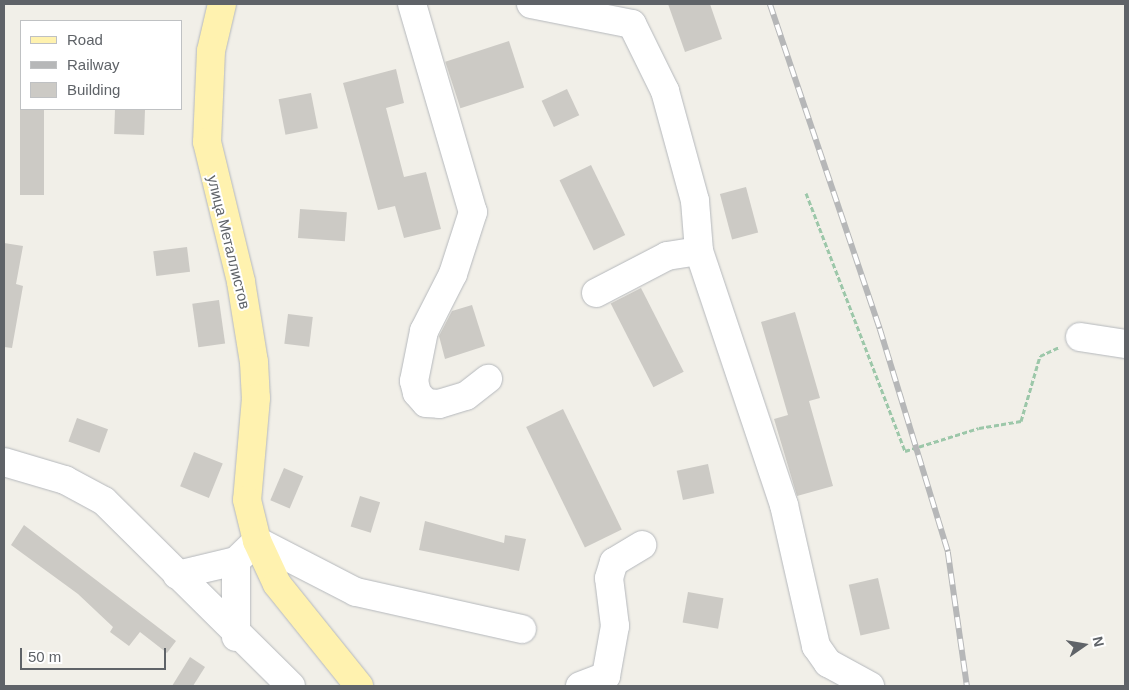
<!DOCTYPE html>
<meta charset="utf-8">
<style>
body{margin:0}
#map{position:relative;width:1129px;height:690px;overflow:hidden;background:#f1efe8;font-family:Arial,sans-serif}
div>[style]{position:absolute}
[style*='--x']{left:calc(var(--x)*1px);top:calc(var(--y)*1px);width:calc(var(--w)*1px);rotate:calc(var(--a)*1deg)}
.building>*{inset:0;background:#cccac5;transform-origin:0 0}
.path>*{height:3px;margin-top:-1.5px;transform-origin:0;background:repeating-linear-gradient(90deg,#9cc7a9 0 5px,transparent 0 7.5px)}
.roads{filter:drop-shadow(0 0 1px #b5b8bc) drop-shadow(0 0 1px #b5b8bc)}
.minor>*{height:28px;margin:-14px;padding:0 14px;transform-origin:14px;border-radius:14px;background:#fff}
.major>*{height:28px;margin:-14px;padding:0 14px;transform-origin:14px;border-radius:14px;background:#fff2af}
.rail>*{height:5.5px;margin-top:-2.75px;transform-origin:0;background:repeating-linear-gradient(90deg,#fff 0 11px,#b6b7b8 0 22px);box-sizing:border-box;border-block:1px solid #b6b7b8}
span{translate:-50% -50%;white-space:nowrap;text-align:center;line-height:1.15;-webkit-text-stroke:4px #fff;paint-order:stroke}
.street-label{font-size:15px;color:#5f6368}
.frame{position:absolute;inset:0;border:5px solid #5f6368;pointer-events:none}
.legend{position:absolute;left:20px;top:20px;width:162px;height:90px;box-sizing:border-box;background:#fff;border:1px solid #bfc1c3;margin:0;padding:6px 9px;list-style:none;font-size:15px;color:#5f6368}
.legend li{display:flex;align-items:center;gap:10px;height:25px}
.legend b{width:25px;border:1px solid #bfc1c3}
.north{position:absolute;left:1059px;top:620px;width:50px;height:50px;-webkit-text-stroke:4px #fff;paint-order:stroke;rotate:77deg;font-size:14px;font-weight:700;line-height:20px;text-align:center;color:#5f6368}
.north::after{content:'';display:block;margin:auto;width:18px;height:22px;background:#5f6368;clip-path:polygon(50% 0,100% 100%,50% 72%,0 100%)}
.scale{position:absolute;left:20px;top:648px;width:146px;height:22px;box-sizing:border-box;border:2px solid #5f6368;border-top:0;padding-left:6px;font-size:15px;line-height:18px;white-space:nowrap;color:#5f6368;-webkit-text-stroke:4px #fff;paint-order:stroke}
</style>
<div id="map">
<div class="building">
<div style="clip-path:polygon(668px 4px,710px 4px,722px 39px,685px 52px)"></div>
<div style="left:509px;top:41px;width:49px;height:67px;rotate:72deg"></div>
<div style="clip-path:polygon(396px 69px,404px 103px,386px 108px,404px 177px,426px 172px,441px 229px,404px 238px,395px 206px,378px 210px,343px 83px)"></div>
<div style="left:567px;top:89px;width:29px;height:28px;rotate:65deg"></div>
<div style="left:311px;top:93px;width:36px;height:33px;rotate:79deg"></div>
<div style="left:20px;top:109px;width:24px;height:86px"></div>
<div style="left:115px;top:109px;width:30px;height:25px;rotate:2deg"></div>
<div style="left:591px;top:165px;width:78px;height:35px;rotate:64deg"></div>
<div style="left:746px;top:187px;width:47px;height:27px;rotate:75deg"></div>
<div style="left:300px;top:209px;width:47px;height:29px;rotate:4deg"></div>
<div style="clip-path:polygon(4px 243px,23px 246px,16px 284px,23px 286px,12px 348px,4px 347px)"></div>
<div style="left:187px;top:247px;width:25px;height:34px;rotate:83deg"></div>
<div style="left:641px;top:288px;width:94px;height:34px;rotate:63deg"></div>
<div style="left:219px;top:300px;width:44px;height:27px;rotate:82deg"></div>
<div style="clip-path:polygon(472px 305px,485px 346px,445px 359px,439px 336px,452px 311px)"></div>
<div style="clip-path:polygon(795px 312px,820px 398px,809px 401px,833px 486px,797px 496px,774px 419px,788px 415px,761px 322px)"></div>
<div style="left:288px;top:314px;width:25px;height:30px;rotate:7deg"></div>
<div style="left:563px;top:409px;width:134px;height:41px;rotate:64deg"></div>
<div style="left:77px;top:418px;width:33px;height:25px;rotate:20deg"></div>
<div style="left:194px;top:452px;width:31px;height:37px;rotate:22deg"></div>
<div style="left:708px;top:464px;width:30px;height:32px;rotate:78deg"></div>
<div style="left:284px;top:468px;width:21px;height:35px;rotate:23deg"></div>
<div style="left:360px;top:496px;width:21px;height:32px;rotate:17deg"></div>
<div style="clip-path:polygon(425px 521px,504px 543px,505px 535px,526px 539px,519px 571px,419px 550px)"></div>
<div style="clip-path:polygon(24px 525px,176px 641px,167px 653px,140px 632px,129px 646px,110px 632px,113px 627px,78px 594px,11px 545px)"></div>
<div style="left:878px;top:578px;width:52px;height:30px;rotate:77deg"></div>
<div style="left:688px;top:592px;width:36px;height:31px;rotate:10deg"></div>
<div style="clip-path:polygon(190px 657px,205px 667px,193px 686px,172px 686px)"></div>
</div>
<div class="path">
<div style="--x:806;--y:193;--w:276;--a:69"></div>
<div style="--x:905;--y:451;--w:77;--a:-17.3"></div>
<div style="--x:979;--y:428;--w:43;--a:-9.5"></div>
<div style="--x:1021;--y:421;--w:68;--a:-73.7"></div>
<div style="--x:1040;--y:356;--w:21;--a:-25"></div>
</div>
<div class="roads">
<div class="minor">
<div style="--x:412;--y:4;--w:217;--a:73.7"></div>
<div style="--x:473;--y:212;--w:65;--a:107.9"></div>
<div style="--x:453;--y:274;--w:64;--a:117"></div>
<div style="--x:424;--y:331;--w:51;--a:101.3"></div>
<div style="--x:414;--y:381;--w:12;--a:76"></div>
<div style="--x:417;--y:393;--w:13;--a:48"></div>
<div style="--x:426;--y:403;--w:13;--a:4"></div>
<div style="--x:439;--y:404;--w:28;--a:-17"></div>
<div style="--x:466;--y:396;--w:28;--a:-38"></div>
<div style="--x:531;--y:4;--w:103;--a:11.2"></div>
<div style="--x:632;--y:24;--w:75;--a:63.8"></div>
<div style="--x:665;--y:91;--w:114;--a:74.7"></div>
<div style="--x:695;--y:201;--w:50;--a:85.4"></div>
<div style="--x:699;--y:251;--w:268;--a:71.5"></div>
<div style="--x:784;--y:505;--w:145;--a:77.2"></div>
<div style="--x:816;--y:646;--w:21;--a:55"></div>
<div style="--x:828;--y:663;--w:48;--a:28.7"></div>
<div style="--x:596;--y:293;--w:80;--a:-27.5"></div>
<div style="--x:667;--y:256;--w:32;--a:-9"></div>
<div style="--x:1080;--y:337;--w:46;--a:8.8"></div>
<div style="--x:4;--y:462;--w:64;--a:16.4"></div>
<div style="--x:65;--y:480;--w:44;--a:28.3"></div>
<div style="--x:104;--y:501;--w:263;--a:44.7"></div>
<div style="--x:236;--y:561;--w:76;--a:90"></div>
<div style="--x:177;--y:575;--w:61;--a:-13.3"></div>
<div style="--x:236;--y:561;--w:29;--a:-44"></div>
<div style="--x:257;--y:541;--w:111;--a:27.3"></div>
<div style="--x:356;--y:592;--w:170;--a:12.6"></div>
<div style="--x:580;--y:686;--w:28;--a:-21"></div>
<div style="--x:606;--y:676;--w:51;--a:-79.8"></div>
<div style="--x:615;--y:626;--w:48;--a:-97.1"></div>
<div style="--x:609;--y:578;--w:17;--a:-73"></div>
<div style="--x:614;--y:562;--w:33;--a:-31"></div>
</div>
<div class="major">
<div style="--x:222;--y:4;--w:48;--a:103.2"></div>
<div style="--x:211;--y:51;--w:91;--a:92.5"></div>
<div style="--x:207;--y:142;--w:144;--a:76.3"></div>
<div style="--x:241;--y:282;--w:81;--a:80.8"></div>
<div style="--x:254;--y:362;--w:36;--a:87"></div>
<div style="--x:256;--y:398;--w:102;--a:95"></div>
<div style="--x:247;--y:500;--w:42;--a:76.3"></div>
<div style="--x:257;--y:541;--w:47;--a:65.1"></div>
<div style="--x:277;--y:584;--w:131;--a:51.2"></div>
</div>
</div>
<div class="rail">
<div style="--x:770;--y:4;--w:343;--a:71.3"></div>
<div style="--x:880;--y:329;--w:233;--a:73"></div>
<div style="--x:948;--y:552;--w:135;--a:81.9"></div>
</div>
<div class="street-label">
<span style="left:229px;top:242px;rotate:76deg">улица Металлистов</span>
</div>
<div class="frame"></div>
<ul class="legend">
<li><b style="height:6px;background:#fff2af"></b>Road</li>
<li><b style="height:6px;background:#b6b7b8"></b>Railway</li>
<li><b style="height:14px;background:#cccac5"></b>Building</li>
</ul>
<div class="north">N</div>
<div class="scale">50 m</div>
</div>
